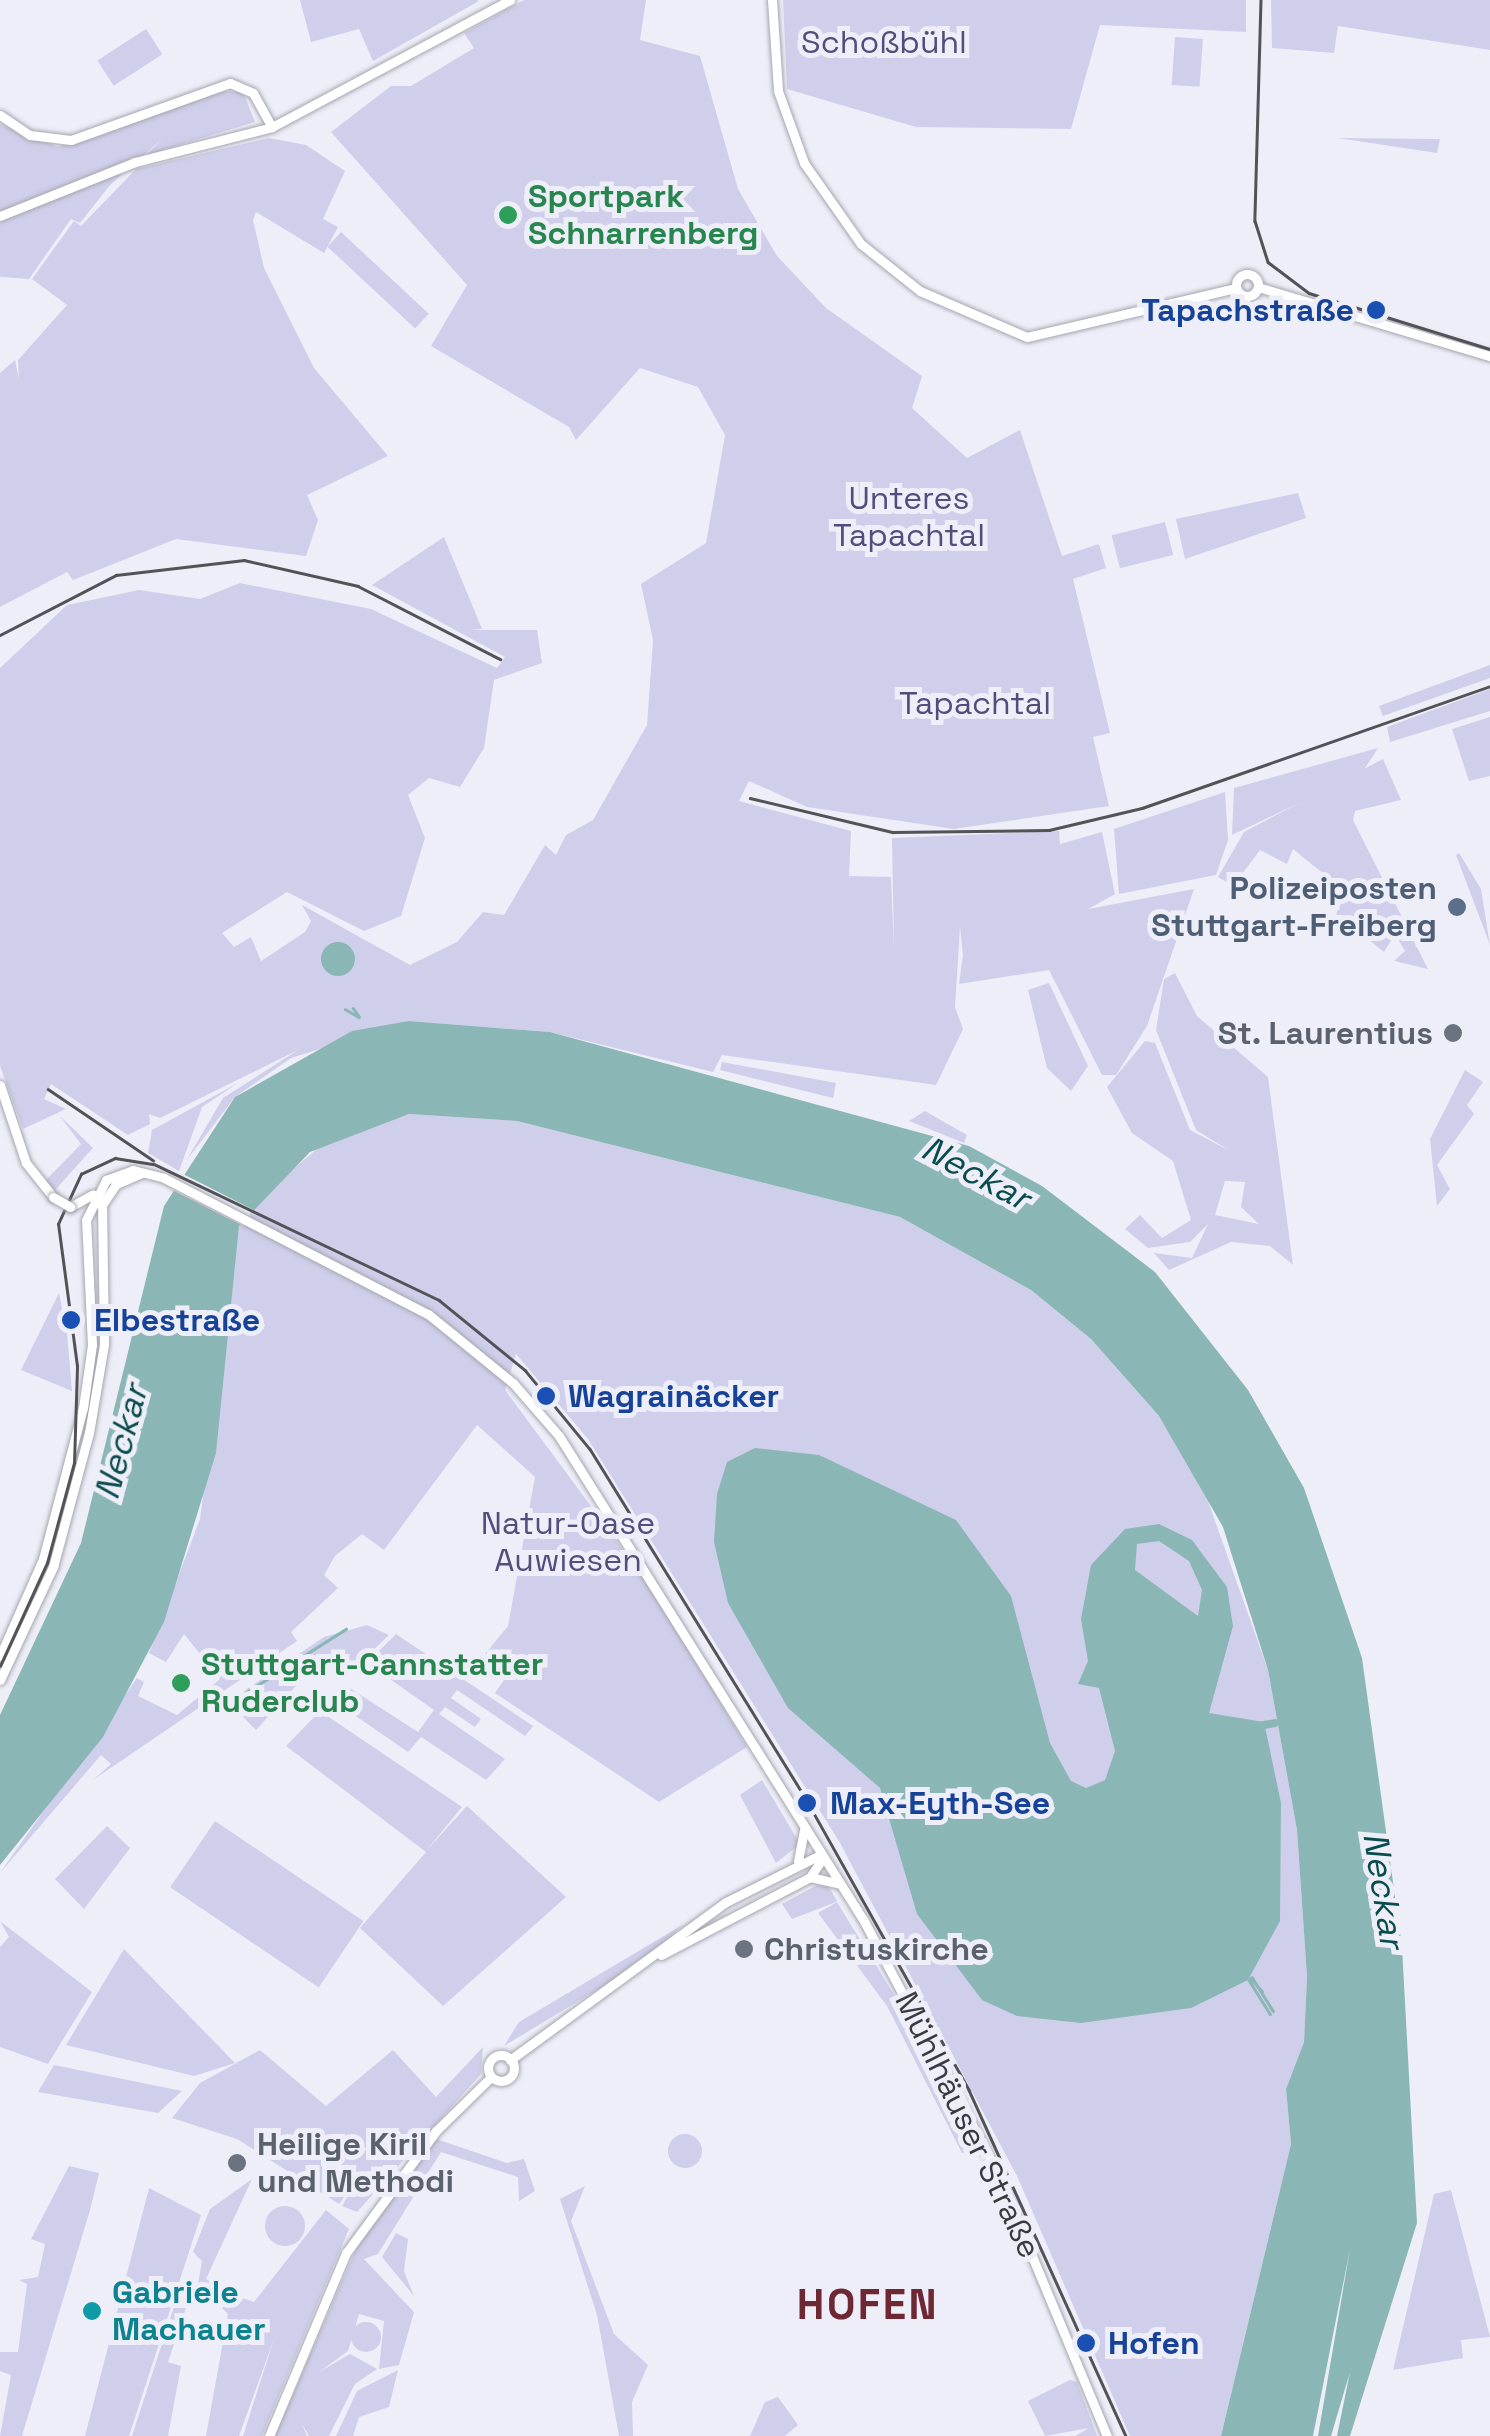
<!DOCTYPE html>
<meta charset="utf-8">
<style>
body{margin:0}
#map{position:relative;width:1490px;height:2436px;overflow:hidden;background:#eeeef8;font-family:"Space Grotesk",sans-serif}
div>[style]{position:absolute}
[style*='--x']{left:calc(var(--x)*1px);top:calc(var(--y)*1px);width:calc(var(--w)*1px);rotate:calc(var(--a)*1deg)}
.green>*{inset:0;background:#d0cfeb;transform-origin:0 0}
.round{border-radius:50%}
.water>*{inset:0;background:#8bb6b6}
.pier>*{inset:0;background:#eeeef8;transform-origin:0 0}
.stream>*{height:2.5px;margin:-1.25px;padding:0 1.25px;transform-origin:1.25px;border-radius:1.25px;background:#8bb6b6}
.canal>*{height:8px;margin:-4px;padding:0 4px;transform-origin:4px;border-radius:4px;background:#8bb6b6}
.roads{filter:drop-shadow(0 0 2px #a6a6b0) drop-shadow(0 0 2px #a6a6b0)}
.major>*{height:9px;margin:-4.5px;padding:0 4.5px;transform-origin:4.5px;border-radius:4.5px;background:#fff}
.major>.ring{margin:-4.5px;padding:0;box-sizing:content-box;background:none;border:9px solid #fff;border-radius:50%}
.tram>*{height:2.5px;margin:-1.25px;padding:0 1.25px;transform-origin:1.25px;border-radius:1.25px;background:#525257}
.rail>*{height:2.5px;margin:-1.25px;padding:0 1.25px;transform-origin:1.25px;border-radius:1.25px;background:#525257}
.bridges{filter:drop-shadow(0 0 2px #a6a6b0) drop-shadow(0 0 2px #a6a6b0)}
.major-bridge>*{height:9px;margin:-4.5px;padding:0 4.5px;transform-origin:4.5px;border-radius:4.5px;background:#fff}
.dots>*{width:28px;height:28px;translate:-50% -50%;box-sizing:border-box;border:5px solid #eeeef8;border-radius:50%}
span{translate:-50% -50%;white-space:nowrap;text-align:center;line-height:1.15;-webkit-text-stroke:10px #eeeef8;paint-order:stroke}
.park-label{font-size:32px;color:#514d7c}
.leisure-label{font-size:32px;color:#27864d;font-weight:700}
.left{translate:0 -50%;text-align:left}
.transit-label{font-size:32px;color:#164399;font-weight:700}
.right{translate:-100% -50%;text-align:right}
.service-label{font-size:32px;color:#4e5e75;font-weight:700}
.worship-label{font-size:32px;color:#5b616d;font-weight:700}
.street-label{font-size:32px;color:#3a3a3e}
.culture-label{font-size:32px;color:#0d838f;font-weight:700}
.water-label{font-size:35px;color:#094c4d;font-style:italic}
.district-label{font-size:42px;color:#6e2834;font-weight:700;letter-spacing:2.5px}
</style>
<div id="map">
<div class="green">
<div style="clip-path:polygon(300px 0,477px 0,479px 1px,373px 61px,359px 29px,311px 42px)"></div>
<div style="clip-path:polygon(524px 0,646px 0,640px 40px,700px 56px,738px 189px,777px 256px,826px 308px,922px 376px,912px 408px,967px 458px,1020px 430px,1062px 556px,1099px 544px,1106px 568px,1073px 579px,1110px 733px,1093px 737px,1109px 806px,954px 829px,807px 807px,749px 781px,739px 801px,851px 831px,849px 876px,891px 877px,894px 950px,892px 838px,1059px 831px,1060px 844px,1102px 832px,1115px 894px,1088px 909px,1194px 889px,1147px 1026px,1116px 1075px,1102px 1075px,1049px 970px,959px 984px,963px 955px,960px 927px,955px 1007px,963px 1029px,936px 1085px,722px 1055px,713px 1072px,550px 1032px,409px 1021px,291px 1058px,235px 1097px,186px 1161px,223px 1098px,298px 1050px,160px 1118px,149px 1114px,150px 1124px,128px 1135px,51px 1084px,44px 1099px,66px 1109px,23px 1129px,0 1066px,0 668px,67px 605px,139px 590px,200px 599px,240px 583px,371px 609px,497px 668px,505px 657px,372px 585px,444px 537px,482px 629px,470px 630px,537px 630px,542px 663px,494px 680px,484px 748px,460px 787px,429px 778px,408px 795px,425px 838px,401px 916px,364px 931px,287px 892px,222px 933px,234px 947px,251px 937px,261px 961px,305px 932px,311px 921px,302px 905px,410px 965px,457px 942px,483px 912px,504px 915px,545px 845px,556px 855px,566px 835px,593px 820px,647px 725px,653px 640px,641px 584px,706px 543px,725px 435px,698px 387px,640px 368px,576px 440px,569px 427px,431px 346px,467px 285px,331px 132px,391px 86px,411px 86px,474px 48px,464px 33px)"></div>
<div style="clip-path:polygon(783px 0,1246px 0,1246px 32px,1100px 25px,1071px 129px,916px 127px,787px 89px)"></div>
<div style="clip-path:polygon(1271px 0,1490px 0,1490px 50px,1338px 26px,1334px 53px,1272px 48px)"></div>
<div style="left:146px;top:29px;width:30px;height:58px;rotate:57deg"></div>
<div style="left:1175px;top:37px;width:28px;height:48px;rotate:4deg"></div>
<div style="clip-path:polygon(216px 91px,243px 92px,255px 122px,146px 155px,162px 139px,110px 185px,80px 223px,71px 219px,29px 279px,0 277px,0 124px,58px 147px)"></div>
<div style="clip-path:polygon(269px 138px,306px 145px,345px 171px,323px 219px,338px 227px,324px 253px,256px 212px,253px 220px,264px 268px,314px 368px,388px 456px,307px 495px,318px 520px,306px 556px,176px 539px,73px 580px,67px 572px,0 607px,0 373px,15px 360px,19px 379px,18px 360px,67px 305px,32px 279px,74px 221px,81px 226px,136px 169px)"></div>
<div style="clip-path:polygon(1338px 138px,1440px 139px,1437px 153px)"></div>
<div style="left:341px;top:232px;width:120px;height:20px;rotate:43deg"></div>
<div style="clip-path:polygon(1298px 493px,1306px 518px,1185px 559px,1176px 519px)"></div>
<div style="left:1165px;top:522px;width:34px;height:55px;rotate:76deg"></div>
<div style="clip-path:polygon(1490px 665px,1490px 678px,1383px 716px,1379px 706px)"></div>
<div style="clip-path:polygon(1490px 689px,1490px 711px,1390px 742px,1387px 727px)"></div>
<div style="clip-path:polygon(1490px 717px,1490px 776px,1469px 781px,1452px 729px)"></div>
<div style="clip-path:polygon(1378px 748px,1362px 773px,1232px 835px,1234px 788px)"></div>
<div style="clip-path:polygon(1383px 759px,1401px 800px,1355px 811px,1353px 820px,1428px 969px,1394px 961px,1405px 951px,1395px 934px,1384px 952px,1336px 914px,1346px 892px,1293px 849px,1287px 864px,1260px 850px,1233px 886px,1218px 877px,1244px 832px)"></div>
<div style="clip-path:polygon(1225px 792px,1228px 840px,1216px 875px,1119px 894px,1114px 829px)"></div>
<div style="clip-path:polygon(1459px 853px,1481px 889px,1490px 945px,1456px 855px)"></div>
<div style="clip-path:polygon(evenodd,1175px 973px,1197px 1016px,1268px 1077px,1293px 1265px,1270px 1246px,1231px 1242px,1169px 1270px,1154px 1253px,1192px 1258px,1208px 1224px,1190px 1242px,1148px 1248px,1125px 1229px,1140px 1215px,1162px 1238px,1191px 1220px,1173px 1161px,1132px 1133px,1107px 1087px,1145px 1041px,1155px 1043px,1190px 1130px,1230px 1151px,1196px 1130px,1156px 1030px,1164px 979px,1175px 973px,1225px 1181px,1245px 1182px,1241px 1207px,1259px 1224px,1215px 1215px,1225px 1181px)"></div>
<div style="clip-path:polygon(1049px 983px,1088px 1066px,1071px 1091px,1047px 1068px,1028px 990px)"></div>
<div style="clip-path:polygon(722px 1062px,836px 1083px,833px 1098px,720px 1070px)"></div>
<div style="clip-path:polygon(1465px 1070px,1483px 1082px,1467px 1105px,1474px 1114px,1437px 1165px,1450px 1189px,1437px 1206px,1430px 1139px)"></div>
<div style="clip-path:polygon(238px 1083px,202px 1107px,179px 1171px,148px 1153px,152px 1130px)"></div>
<div style="clip-path:polygon(925px 1111px,967px 1135px,964px 1143px,909px 1121px)"></div>
<div style="clip-path:polygon(409px 1114px,517px 1121px,900px 1217px,1031px 1290px,1091px 1339px,1159px 1416px,1203px 1487px,1268px 1670px,1297px 1830px,1307px 1977px,1304px 2042px,1286px 2089px,1291px 2144px,1221px 2436px,1130px 2436px,1017px 2176px,840px 1843px,588px 1439px,516px 1354px,505px 1390px,650px 1586px,747px 1747px,659px 1802px,495px 1693px,506px 1677px,496px 1667px,485px 1679px,472px 1670px,508px 1626px,535px 1477px,477px 1425px,384px 1550px,362px 1534px,335px 1556px,324px 1575px,338px 1588px,291px 1632px,297px 1641px,93px 1780px,111px 1764px,101px 1755px,0 1873px,137px 1678px,144px 1682px,138px 1696px,177px 1715px,220px 1679px,184px 1634px,166px 1662px,149px 1653px,200px 1519px,239px 1226px,253px 1202px,334px 1135px)"></div>
<div style="clip-path:polygon(60px 1116px,93px 1148px,55px 1190px,45px 1181px,81px 1144px)"></div>
<div style="clip-path:polygon(59px 1293px,67px 1333px,72px 1391px,21px 1370px)"></div>
<div style="clip-path:polygon(367px 1625px,389px 1635px,346px 1676px,324px 1655px,256px 1730px,230px 1704px,213px 1712px,324px 1637px)"></div>
<div style="clip-path:polygon(396px 1634px,533px 1726px,525px 1736px,457px 1690px,451px 1698px,481px 1719px,475px 1727px,445px 1707px,439px 1714px,505px 1759px,486px 1780px,421px 1737px,408px 1752px,331px 1699px,345px 1685px,418px 1732px,434px 1710px,367px 1663px)"></div>
<div style="clip-path:polygon(320px 1711px,462px 1807px,426px 1851px,467px 1806px,566px 1897px,443px 2006px,360px 1928px,426px 1852px,286px 1746px)"></div>
<div style="clip-path:polygon(762px 1780px,800px 1844px,776px 1863px,740px 1795px)"></div>
<div style="left:215px;top:1821px;width:179px;height:80px;rotate:34deg"></div>
<div style="clip-path:polygon(107px 1826px,130px 1848px,84px 1909px,55px 1879px)"></div>
<div style="clip-path:polygon(817px 1885px,829px 1887px,837px 1901px,836px 1902px,792px 1919px,782px 1904px)"></div>
<div style="clip-path:polygon(837px 1902px,896px 1998px,971px 2150px,962px 2153px,887px 2006px,818px 1913px)"></div>
<div style="clip-path:polygon(0 1921px,92px 1992px,48px 2064px,0 2047px,0 1947px,9px 1937px)"></div>
<div style="clip-path:polygon(684px 1924px,638px 1965px,504px 2046px,519px 2022px)"></div>
<div style="clip-path:polygon(124px 1949px,235px 2063px,194px 2076px,66px 2045px)"></div>
<div style="clip-path:polygon(483px 2047px,481px 2074px,357px 2212px,342px 2206px,356px 2181px,339px 2204px,237px 2139px,172px 2118px,200px 2083px,260px 2050px,326px 2106px,393px 2050px,436px 2097px)"></div>
<div style="clip-path:polygon(54px 2065px,182px 2091px,158px 2113px,38px 2092px)"></div>
<div class="round" style="left:668px;top:2134px;width:34px;height:34px"></div>
<div style="clip-path:polygon(436px 2139px,507px 2163px,524px 2159px,535px 2191px,519px 2201px,518px 2177px,441px 2152px,378px 2254px,364px 2259px,414px 2312px,399px 2365px,379px 2369px,384px 2321px,359px 2314px,348px 2351px,319px 2372px,350px 2354px,377px 2369px,355px 2384px,329px 2436px,309px 2436px,302px 2424px,307px 2436px,275px 2436px,357px 2247px)"></div>
<div style="clip-path:polygon(69px 2166px,99px 2173px,90px 2210px,22px 2436px,0 2436px,11px 2375px,0 2371px,0 2352px,18px 2352px,27px 2284px,19px 2280px,38px 2277px,45px 2244px,31px 2239px)"></div>
<div style="clip-path:polygon(252px 2179px,206px 2279px,229px 2293px,229px 2303px,231px 2294px,254px 2302px,326px 2210px,349px 2229px,262px 2436px,243px 2436px,274px 2339px,239px 2436px,206px 2436px,228px 2314px,198px 2284px,202px 2261px,193px 2252px,210px 2209px)"></div>
<div style="clip-path:polygon(585px 2186px,571px 2221px,614px 2334px,648px 2365px,632px 2402px,633px 2436px,619px 2436px,597px 2315px,560px 2199px)"></div>
<div style="clip-path:polygon(149px 2188px,201px 2215px,129px 2436px,85px 2436px)"></div>
<div style="clip-path:polygon(1451px 2190px,1490px 2337px,1461px 2340px,1463px 2358px,1393px 2370px,1434px 2194px)"></div>
<div class="round" style="left:265px;top:2206px;width:40px;height:40px"></div>
<div style="clip-path:polygon(396px 2233px,408px 2239px,404px 2271px,414px 2296px,382px 2257px)"></div>
<div style="clip-path:polygon(183px 2279px,194px 2284px,168px 2362px,181px 2366px,168px 2436px,132px 2436px)"></div>
<div class="round" style="left:351px;top:2322px;width:30px;height:30px"></div>
<div style="clip-path:polygon(398px 2370px,389px 2407px,359px 2417px,353px 2436px,336px 2436px,357px 2391px)"></div>
<div style="clip-path:polygon(1070px 2380px,1077px 2382px,1097px 2436px,1075px 2436px,1089px 2428px,1045px 2436px,1028px 2401px)"></div>
<div style="clip-path:polygon(778px 2397px,798px 2425px,785px 2436px,750px 2436px,765px 2402px)"></div>
</div>
<div class="water">
<div class="round" style="left:321px;top:942px;width:34px;height:34px"></div>
<div style="clip-path:polygon(409px 1021px,550px 1032px,969px 1146px,1042px 1186px,1155px 1272px,1248px 1390px,1304px 1488px,1362px 1658px,1402px 1947px,1417px 2223px,1350px 2436px,1337px 2436px,1350px 2372px,1331px 2436px,1318px 2436px,1350px 2249px,1313px 2436px,1221px 2436px,1291px 2144px,1286px 2089px,1304px 2042px,1307px 1977px,1297px 1830px,1268px 1670px,1223px 1527px,1159px 1416px,1091px 1339px,1031px 1290px,900px 1217px,517px 1121px,409px 1114px,310px 1152px,239px 1226px,216px 1453px,164px 1622px,103px 1737px,0 1865px,0 1715px,81px 1543px,164px 1206px,235px 1097px,352px 1031px)"></div>
<div style="clip-path:polygon(evenodd,755px 1448px,819px 1455px,956px 1520px,1011px 1596px,1050px 1743px,1071px 1781px,1086px 1788px,1105px 1780px,1115px 1751px,1099px 1688px,1078px 1684px,1088px 1661px,1081px 1619px,1091px 1565px,1125px 1529px,1159px 1524px,1192px 1540px,1227px 1587px,1233px 1626px,1209px 1713px,1264px 1722px,1281px 1803px,1280px 1921px,1248px 1980px,1191px 2008px,1081px 2023px,1017px 2016px,982px 2000px,917px 1914px,880px 1788px,788px 1708px,728px 1603px,714px 1542px,717px 1494px,727px 1462px,755px 1448px,1159px 1541px,1189px 1561px,1202px 1590px,1198px 1616px,1135px 1570px,1137px 1544px,1159px 1541px)"></div>
</div>
<div class="pier">
<div style="left:177px;top:1171px;width:85px;height:19px;rotate:27deg"></div>
</div>
<div class="stream">
<div style="--x:353;--y:1008;--w:10;--a:53"></div>
<div style="--x:345;--y:1009;--w:16;--a:30"></div>
<div style="--x:215;--y:1712;--w:155;--a:-32.4"></div>
<div style="--x:1252;--y:1977;--w:40;--a:58"></div>
<div style="--x:1250;--y:1978;--w:18;--a:47"></div>
<div style="--x:1249;--y:1980;--w:40;--a:58"></div>
</div>
<div class="canal">
<div style="--x:1264;--y:1725;--w:11;--a:-10"></div>
</div>
<div class="roads">
<div class="major">
<div style="--x:772;--y:0;--w:91;--a:86.2"></div>
<div style="--x:778;--y:91;--w:77;--a:70.1"></div>
<div style="--x:804;--y:163;--w:99;--a:54.9"></div>
<div style="--x:861;--y:244;--w:75;--a:38.5"></div>
<div style="--x:920;--y:291;--w:116;--a:23.3"></div>
<div style="--x:1027;--y:337;--w:215;--a:-13.2"></div>
<div style="--x:0;--y:115;--w:36;--a:34"></div>
<div style="--x:30;--y:135;--w:41;--a:7"></div>
<div style="--x:71;--y:140;--w:169;--a:-19.7"></div>
<div style="--x:230;--y:83;--w:25;--a:23"></div>
<div style="--x:253;--y:93;--w:39;--a:61"></div>
<div style="--x:0;--y:216;--w:145;--a:-21.8"></div>
<div style="--x:135;--y:162;--w:141;--a:-14.3"></div>
<div style="--x:272;--y:127;--w:270;--a:-28.1"></div>
<div class="ring" style="left:1236px;top:274px;width:13px;height:13px"></div>
<div style="--x:1258;--y:287;--w:242;--a:16.6"></div>
<div style="--x:0;--y:1085;--w:82;--a:71.6"></div>
<div style="--x:26;--y:1163;--w:43;--a:51.5"></div>
<div style="--x:70;--y:1207;--w:26;--a:-29"></div>
<div style="--x:0;--y:1656;--w:106;--a:-66.1"></div>
<div style="--x:43;--y:1559;--w:156;--a:-75.2"></div>
<div style="--x:83;--y:1408;--w:64;--a:-81.9"></div>
<div style="--x:92;--y:1345;--w:125;--a:-92.7"></div>
<div style="--x:86;--y:1220;--w:45;--a:-63.4"></div>
<div style="--x:106;--y:1180;--w:29;--a:-20"></div>
<div style="--x:133;--y:1170;--w:32;--a:14"></div>
<div style="--x:164;--y:1178;--w:297;--a:27.3"></div>
<div style="--x:428;--y:1314;--w:109;--a:39.1"></div>
<div style="--x:513;--y:1383;--w:70;--a:49"></div>
<div style="--x:559;--y:1436;--w:573;--a:57.84"></div>
<div style="--x:864;--y:1921;--w:284;--a:62.1"></div>
<div style="--x:997;--y:2172;--w:286;--a:67.4"></div>
<div style="--x:0;--y:1680;--w:125;--a:-64.9"></div>
<div style="--x:53;--y:1567;--w:139;--a:-75"></div>
<div style="--x:89;--y:1433;--w:90;--a:-80.4"></div>
<div style="--x:104;--y:1344;--w:139;--a:-90.8"></div>
<div style="--x:102;--y:1205;--w:25;--a:-56"></div>
<div style="--x:116;--y:1184;--w:26;--a:-23"></div>
<div style="--x:798;--y:1861;--w:32;--a:-79"></div>
<div style="--x:810;--y:1877;--w:31;--a:13"></div>
<div style="--x:661;--y:1955;--w:168;--a:-27.6"></div>
<div style="--x:810;--y:1877;--w:22;--a:-56"></div>
<div class="ring" style="left:488px;top:2055px;width:17px;height:17px"></div>
<div style="--x:510;--y:2060;--w:268;--a:-36.2"></div>
<div style="--x:726;--y:1902;--w:105;--a:-26.6"></div>
<div style="--x:269;--y:2436;--w:199;--a:-67.2"></div>
<div style="--x:346;--y:2253;--w:152;--a:-53.6"></div>
<div style="--x:436;--y:2131;--w:77;--a:-44.5"></div>
</div>
</div>
<div class="tram">
<div style="--x:1261;--y:0;--w:221;--a:91.6"></div>
<div style="--x:1255;--y:221;--w:43;--a:72.4"></div>
<div style="--x:1268;--y:262;--w:51;--a:37.1"></div>
<div style="--x:1309;--y:293;--w:189;--a:17.2"></div>
<div style="--x:48;--y:1089;--w:127;--a:34.1"></div>
<div style="--x:0;--y:1666;--w:113;--a:-65.5"></div>
<div style="--x:47;--y:1563;--w:104;--a:-74.9"></div>
<div style="--x:74;--y:1463;--w:97;--a:-88.2"></div>
<div style="--x:77;--y:1366;--w:143;--a:-97.6"></div>
<div style="--x:58;--y:1224;--w:55;--a:-65.3"></div>
<div style="--x:81;--y:1174;--w:38;--a:-25"></div>
<div style="--x:115;--y:1158;--w:39;--a:9"></div>
<div style="--x:154;--y:1164;--w:316;--a:25.5"></div>
<div style="--x:439;--y:1300;--w:111;--a:39.1"></div>
<div style="--x:525;--y:1370;--w:102;--a:50.6"></div>
<div style="--x:590;--y:1449;--w:403;--a:58.3"></div>
<div style="--x:802;--y:1792;--w:342;--a:60.7"></div>
<div style="--x:969;--y:2090;--w:380;--a:65.6"></div>
</div>
<div class="rail">
<div style="--x:0;--y:635;--w:131;--a:-27.3"></div>
<div style="--x:116;--y:575;--w:129;--a:-6.7"></div>
<div style="--x:244;--y:560;--w:117;--a:12.8"></div>
<div style="--x:358;--y:586;--w:160;--a:27.2"></div>
<div style="--x:750;--y:798;--w:147;--a:13.4"></div>
<div style="--x:893;--y:832;--w:156;--a:-0.7"></div>
<div style="--x:1049;--y:830;--w:96;--a:-13.3"></div>
<div style="--x:1142;--y:808;--w:369;--a:-19.3"></div>
</div>
<div class="bridges">
<div class="major-bridge">
<div style="--x:53;--y:1197;--w:20;--a:30"></div>
</div>
</div>
<div class="dots">
<div style="left:508px;top:215px;background:#2e9e5b"></div>
<div style="left:1376px;top:310px;background:#1a4fb4"></div>
<div style="left:1457px;top:907px;background:#5c6f8a"></div>
<div style="left:1453px;top:1033px;background:#6b7280"></div>
<div style="left:71px;top:1320px;background:#1a4fb4"></div>
<div style="left:546px;top:1396px;background:#1a4fb4"></div>
<div style="left:181px;top:1683px;background:#2e9e5b"></div>
<div style="left:807px;top:1803px;background:#1a4fb4"></div>
<div style="left:744px;top:1949px;background:#6b7280"></div>
<div style="left:237px;top:2163px;background:#6b7280"></div>
<div style="left:92px;top:2311px;background:#0f9aa8"></div>
<div style="left:1086px;top:2343px;background:#1a4fb4"></div>
</div>
<div class="park-label">
<span style="left:884px;top:42px">Schoßbühl</span>
<span style="left:909px;top:517px">Unteres<br>Tapachtal</span>
<span style="left:975px;top:703px">Tapachtal</span>
<span style="left:568px;top:1542px">Natur-Oase<br>Auwiesen</span>
</div>
<div class="leisure-label">
<span class="left" style="left:528px;top:215px">Sportpark<br>Schnarrenberg</span>
<span class="left" style="left:201px;top:1683px">Stuttgart-Cannstatter<br>Ruderclub</span>
</div>
<div class="transit-label">
<span class="right" style="left:1354px;top:310px">Tapachstraße</span>
<span class="left" style="left:94px;top:1320px">Elbestraße</span>
<span class="left" style="left:568px;top:1396px">Wagrainäcker</span>
<span class="left" style="left:830px;top:1803px">Max-Eyth-See</span>
<span class="left" style="left:1108px;top:2343px">Hofen</span>
</div>
<div class="service-label">
<span class="right" style="left:1437px;top:907px">Polizeiposten<br>Stuttgart-Freiberg</span>
</div>
<div class="worship-label">
<span class="right" style="left:1433px;top:1033px">St. Laurentius</span>
<span class="left" style="left:764px;top:1949px">Christuskirche</span>
<span class="left" style="left:257px;top:2163px">Heilige Kiril<br>und Methodi</span>
</div>
<div class="street-label">
<span style="left:968px;top:2125px;rotate:64deg">Mühlhäuser Straße</span>
</div>
<div class="culture-label">
<span class="left" style="left:112px;top:2311px">Gabriele<br>Machauer</span>
</div>
<div class="water-label">
<span style="left:976px;top:1173px;rotate:28deg">Neckar</span>
<span style="left:121px;top:1442px;rotate:-75deg">Neckar</span>
<span style="left:1384px;top:1890px;rotate:81deg">Neckar</span>
</div>
<div class="district-label">
<span style="left:868px;top:2305px">HOFEN</span>
</div>
</div>
